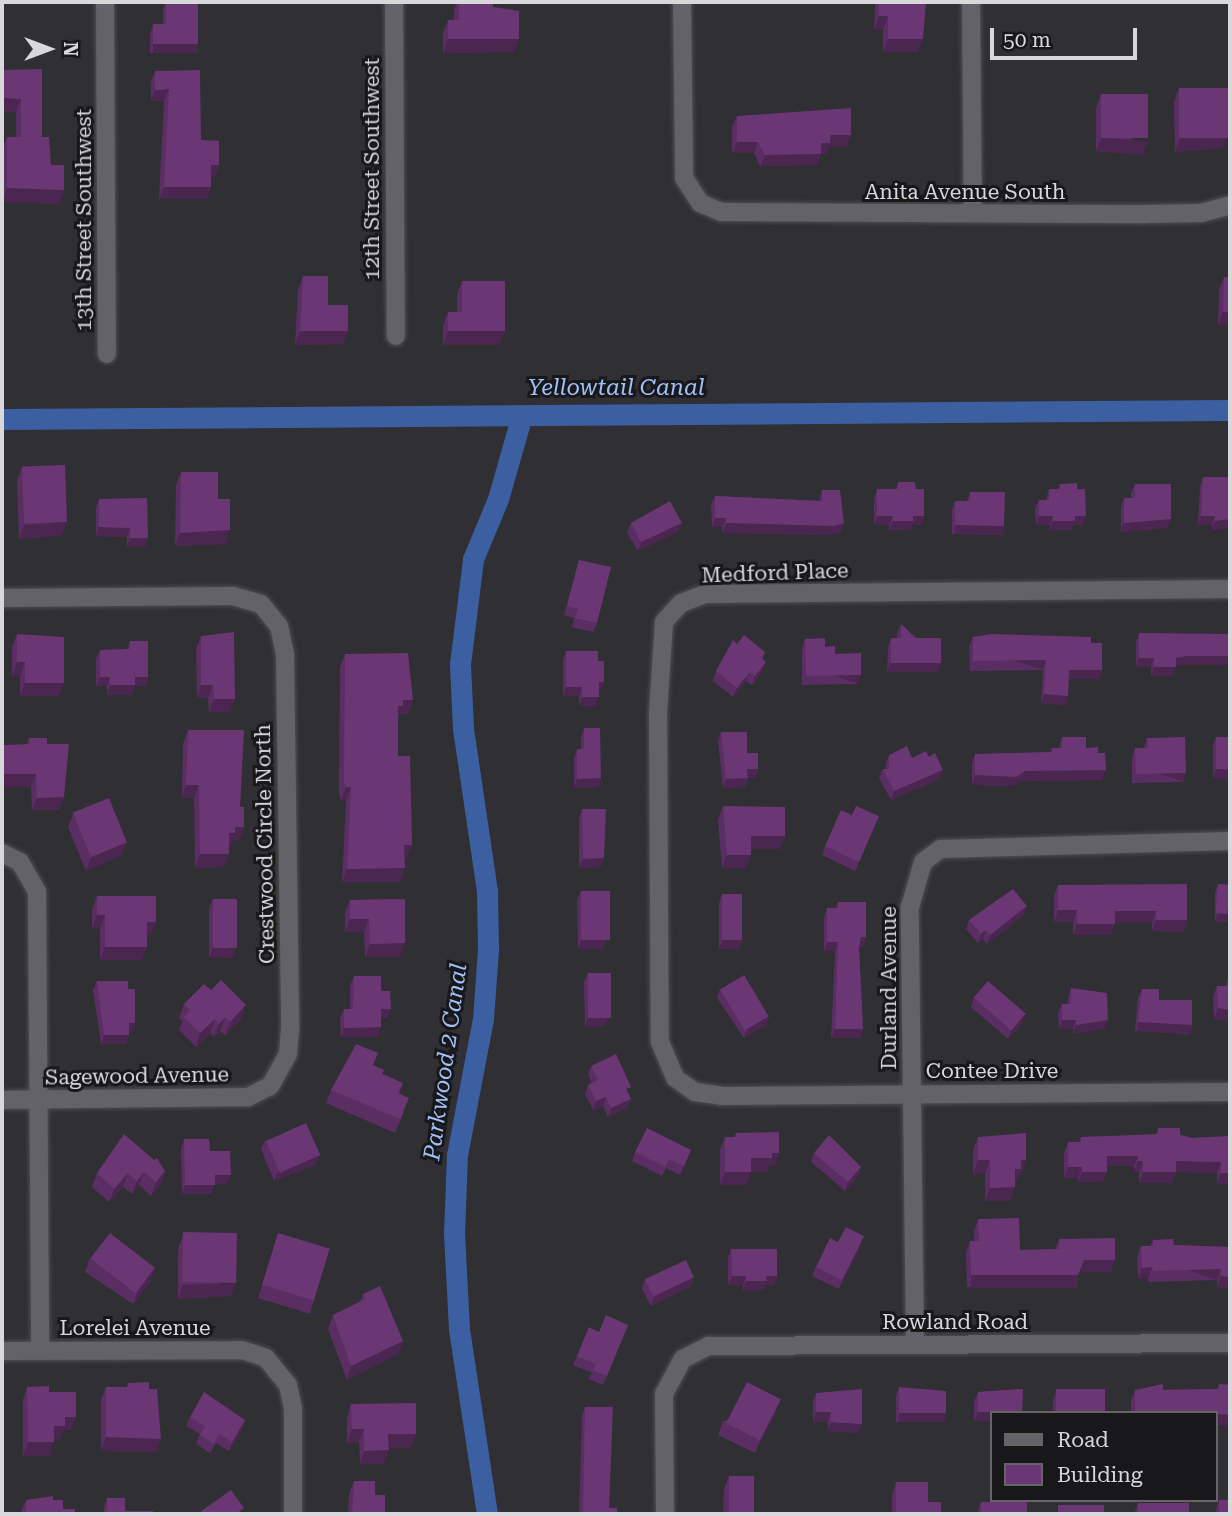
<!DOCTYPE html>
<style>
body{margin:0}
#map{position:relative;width:1232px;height:1516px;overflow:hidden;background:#2f2f34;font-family:"Roboto Serif",serif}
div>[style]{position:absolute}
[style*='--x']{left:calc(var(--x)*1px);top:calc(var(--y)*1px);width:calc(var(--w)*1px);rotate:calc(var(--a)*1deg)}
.canal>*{height:21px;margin:-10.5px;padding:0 10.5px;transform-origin:10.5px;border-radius:10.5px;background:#3c5fa1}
.roads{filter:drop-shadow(0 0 2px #4d4e51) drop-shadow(0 0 2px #4d4e51)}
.minor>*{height:18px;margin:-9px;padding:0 9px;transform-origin:9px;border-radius:9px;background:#626268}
.wall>*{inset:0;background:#5b2e63;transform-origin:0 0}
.shaded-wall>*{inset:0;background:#4a2650;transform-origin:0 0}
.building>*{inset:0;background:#6a3673;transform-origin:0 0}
span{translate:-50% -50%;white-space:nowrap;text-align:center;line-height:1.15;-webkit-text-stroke:6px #18181a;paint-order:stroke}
.street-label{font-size:21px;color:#d8d8db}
.water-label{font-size:23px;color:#a1c0f8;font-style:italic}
.frame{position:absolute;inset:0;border:4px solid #d8d8db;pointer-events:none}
.legend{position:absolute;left:990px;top:1411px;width:228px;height:91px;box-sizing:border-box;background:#18181a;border:2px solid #656567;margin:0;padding:9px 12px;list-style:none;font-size:21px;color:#d8d8db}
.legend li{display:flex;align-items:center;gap:14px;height:35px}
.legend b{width:35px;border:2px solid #656567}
.north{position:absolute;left:14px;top:14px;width:70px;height:70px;-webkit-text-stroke:5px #18181a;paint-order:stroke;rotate:90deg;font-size:19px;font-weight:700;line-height:28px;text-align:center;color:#d8d8db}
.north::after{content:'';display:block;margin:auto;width:24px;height:32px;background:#d8d8db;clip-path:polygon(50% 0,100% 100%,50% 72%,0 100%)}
.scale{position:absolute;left:990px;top:28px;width:147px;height:32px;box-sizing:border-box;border:4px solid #d8d8db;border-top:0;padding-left:9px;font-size:21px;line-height:24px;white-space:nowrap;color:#d8d8db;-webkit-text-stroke:5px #18181a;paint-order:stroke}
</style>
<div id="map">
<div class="canal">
<div style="--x:2;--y:419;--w:1228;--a:-0.42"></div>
<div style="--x:487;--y:1514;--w:187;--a:-98.6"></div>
<div style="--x:459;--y:1329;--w:96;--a:-93"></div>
<div style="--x:454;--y:1233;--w:78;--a:-87.8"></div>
<div style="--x:457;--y:1155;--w:138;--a:-79.2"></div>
<div style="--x:483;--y:1019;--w:70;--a:-85.9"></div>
<div style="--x:488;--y:949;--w:58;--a:-91"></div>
<div style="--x:487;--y:891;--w:165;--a:-98.4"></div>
<div style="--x:463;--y:728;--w:64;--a:-92.7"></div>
<div style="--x:460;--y:664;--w:106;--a:-82.9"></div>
<div style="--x:473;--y:559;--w:65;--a:-67.4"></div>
<div style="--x:498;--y:499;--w:87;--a:-74.1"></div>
</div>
<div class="roads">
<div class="minor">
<div style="--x:105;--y:2;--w:352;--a:89.7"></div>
<div style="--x:394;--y:2;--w:334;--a:89.7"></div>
<div style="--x:682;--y:2;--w:176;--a:89.3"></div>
<div style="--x:684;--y:178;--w:30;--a:57"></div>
<div style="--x:700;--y:203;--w:23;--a:23"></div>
<div style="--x:721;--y:212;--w:424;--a:0.3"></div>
<div style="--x:1145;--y:214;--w:56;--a:-1"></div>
<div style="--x:1201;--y:213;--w:30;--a:-15"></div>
<div style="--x:971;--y:2;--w:211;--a:89.5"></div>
<div style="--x:1230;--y:589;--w:525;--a:179.45"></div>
<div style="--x:705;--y:594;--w:26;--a:159"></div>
<div style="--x:681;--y:603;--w:25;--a:132"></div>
<div style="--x:664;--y:622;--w:91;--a:93.8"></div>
<div style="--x:658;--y:713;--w:329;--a:89.7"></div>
<div style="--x:660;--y:1042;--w:39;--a:67"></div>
<div style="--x:675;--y:1078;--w:24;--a:35"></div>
<div style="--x:695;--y:1092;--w:27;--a:8"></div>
<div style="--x:722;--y:1096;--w:508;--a:-0.45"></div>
<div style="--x:2;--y:598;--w:231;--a:-0.5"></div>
<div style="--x:233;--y:596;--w:29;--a:16"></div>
<div style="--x:261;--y:604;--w:28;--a:51"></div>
<div style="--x:279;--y:626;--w:29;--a:78"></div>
<div style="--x:285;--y:654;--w:376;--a:89.2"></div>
<div style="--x:290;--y:1030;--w:24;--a:95"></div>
<div style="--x:288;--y:1054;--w:37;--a:119"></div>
<div style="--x:270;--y:1086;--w:25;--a:153"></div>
<div style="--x:248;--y:1097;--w:246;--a:179.3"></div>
<div style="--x:2;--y:853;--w:20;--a:27"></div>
<div style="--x:20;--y:862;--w:34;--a:60"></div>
<div style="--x:37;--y:892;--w:459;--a:89.6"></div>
<div style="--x:915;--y:1344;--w:437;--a:-90.7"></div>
<div style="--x:910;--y:907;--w:47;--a:-73.9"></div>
<div style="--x:923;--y:862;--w:21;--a:-37"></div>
<div style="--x:940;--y:849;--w:290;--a:-1.6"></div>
<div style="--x:2;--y:1351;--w:240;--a:-0.2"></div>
<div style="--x:242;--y:1350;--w:25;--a:18"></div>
<div style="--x:266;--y:1358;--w:35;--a:51"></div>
<div style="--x:288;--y:1385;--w:24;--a:78"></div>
<div style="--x:293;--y:1408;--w:106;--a:90"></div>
<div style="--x:665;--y:1514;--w:120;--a:-90.5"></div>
<div style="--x:664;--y:1394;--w:40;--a:-62"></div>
<div style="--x:683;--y:1359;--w:29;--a:-27"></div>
<div style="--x:709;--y:1346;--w:521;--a:-0.33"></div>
</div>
</div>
<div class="wall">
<div style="clip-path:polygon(166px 2px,195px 53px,150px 53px,150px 34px,153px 24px,163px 24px,163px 10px)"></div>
<div style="clip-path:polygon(457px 2px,493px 2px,493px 7px,519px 39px,514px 52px,443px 53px,443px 33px,448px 20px,454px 20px,454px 10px)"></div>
<div style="clip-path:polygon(876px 2px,926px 2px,918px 52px,883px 52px,883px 30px,874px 30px,875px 6px)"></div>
<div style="clip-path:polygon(2px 70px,42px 137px,51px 165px,64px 190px,59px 204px,2px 202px,2px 150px,7px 137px,16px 137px,16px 112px)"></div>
<div style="clip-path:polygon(155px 71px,219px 165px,215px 177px,211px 177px,211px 187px,207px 199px,159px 199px,164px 101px,151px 101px,151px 82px)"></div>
<div style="clip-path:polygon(1179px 88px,1223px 148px,1175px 152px,1174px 102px)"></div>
<div style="clip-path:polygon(1101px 94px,1143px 155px,1096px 151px,1096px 108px)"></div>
<div style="clip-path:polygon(737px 116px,851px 135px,847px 146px,829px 147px,826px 154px,821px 154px,817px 165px,760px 166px,754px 153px,732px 153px,732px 127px)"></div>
<div style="clip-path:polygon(303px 276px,328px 305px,343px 344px,295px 345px,298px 290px)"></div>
<div style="clip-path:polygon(1224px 277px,1230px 325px,1218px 325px,1219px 290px)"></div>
<div style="clip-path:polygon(462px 281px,500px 345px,443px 345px,443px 326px,448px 312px,457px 312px,457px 295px)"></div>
<div style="clip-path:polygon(22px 467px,62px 535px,19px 539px,17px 480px)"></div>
<div style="clip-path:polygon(181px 472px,218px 499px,225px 544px,175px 546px,176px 485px)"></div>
<div style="clip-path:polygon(1203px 477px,1230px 527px,1212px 530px,1212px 525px,1198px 525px,1200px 486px)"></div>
<div style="clip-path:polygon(898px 482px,916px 489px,924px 516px,921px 525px,912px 525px,910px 530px,889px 530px,889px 525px,874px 525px,874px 499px,877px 489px,896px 489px)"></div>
<div style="clip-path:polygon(1060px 484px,1077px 489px,1082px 525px,1073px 525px,1071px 530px,1050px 530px,1050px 525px,1036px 525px,1035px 509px,1039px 500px,1046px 500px,1049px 489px,1058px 489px)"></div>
<div style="clip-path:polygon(1135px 484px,1171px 519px,1167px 528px,1121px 532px,1121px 507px,1124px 498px,1131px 498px,1131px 493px)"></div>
<div style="clip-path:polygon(822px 490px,841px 532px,830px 535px,722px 533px,722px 527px,712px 527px,711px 505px,715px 496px,819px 501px)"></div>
<div style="clip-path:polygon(970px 492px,1004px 526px,1001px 535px,952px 534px,952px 510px,955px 501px,967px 501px)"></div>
<div style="clip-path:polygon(147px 498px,145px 547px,127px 547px,127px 537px,96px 536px,96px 508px,99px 499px)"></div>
<div style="clip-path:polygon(631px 523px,678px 532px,638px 551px,627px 533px)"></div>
<div style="clip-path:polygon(579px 560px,597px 623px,593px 632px,572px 627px,574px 618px,564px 615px)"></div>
<div style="clip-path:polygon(901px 624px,941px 663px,937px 672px,887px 672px,888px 647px,891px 638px,897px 638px,897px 633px)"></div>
<div style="clip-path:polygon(1139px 633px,1230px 665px,1182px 665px,1176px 666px,1172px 676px,1151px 676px,1151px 667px,1136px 667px,1136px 642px)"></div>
<div style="clip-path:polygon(17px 634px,59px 696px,20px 696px,20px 676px,12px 676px,12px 647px)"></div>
<div style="clip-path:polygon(201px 636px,235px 699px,230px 712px,209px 712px,208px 698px,197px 698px,196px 650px)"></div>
<div style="clip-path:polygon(973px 637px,1091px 643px,1102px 670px,1099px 679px,1069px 679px,1068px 696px,1065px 705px,1041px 703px,1043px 670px,970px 671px,969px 647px)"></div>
<div style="clip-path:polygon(805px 639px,825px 647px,835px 654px,858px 684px,802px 685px,802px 648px)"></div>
<div style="clip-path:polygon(130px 641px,148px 677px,145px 686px,135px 686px,132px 695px,107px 695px,107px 686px,96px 686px,96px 659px,100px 650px,127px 649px)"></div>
<div style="clip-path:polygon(737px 644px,765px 652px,763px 659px,763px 671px,752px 685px,746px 681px,733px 697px,713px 681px,716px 671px)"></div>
<div style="clip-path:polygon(566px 651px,598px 661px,600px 691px,599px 691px,595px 706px,579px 706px,579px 696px,563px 696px,563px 660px)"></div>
<div style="clip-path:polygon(345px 654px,408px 714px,400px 714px,398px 719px,398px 756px,412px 845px,407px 858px,404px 858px,400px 882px,342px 882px,346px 800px,341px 800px,339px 794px,340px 667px)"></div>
<div style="clip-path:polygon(584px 728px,601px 778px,598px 787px,574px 788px,574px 758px,577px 749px,581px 749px,581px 737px)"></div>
<div style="clip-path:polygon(188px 730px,240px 807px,244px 827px,239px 840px,232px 840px,229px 847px,229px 854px,224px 867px,195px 868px,194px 798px,182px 798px,183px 744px)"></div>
<div style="clip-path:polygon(721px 732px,747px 753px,758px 769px,755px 778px,748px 778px,745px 787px,723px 788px,718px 741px)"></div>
<div style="clip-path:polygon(1062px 737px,1098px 753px,1102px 780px,1022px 781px,1012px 786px,972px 785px,972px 763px,975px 754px,1050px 752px,1052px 748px,1059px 748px)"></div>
<div style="clip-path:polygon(1216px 737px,1230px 737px,1230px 780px,1213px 778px,1213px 746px)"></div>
<div style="clip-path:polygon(29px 738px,47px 744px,64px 797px,59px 810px,32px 810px,31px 787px,27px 744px)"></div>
<div style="clip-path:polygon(1147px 738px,1186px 773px,1183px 782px,1132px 783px,1132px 758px,1135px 748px,1144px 748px)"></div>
<div style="clip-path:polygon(889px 755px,912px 758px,940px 779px,891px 800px,879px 778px,883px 769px,886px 769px,886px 764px)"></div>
<div style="clip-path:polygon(723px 806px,785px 836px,780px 849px,751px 849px,746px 868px,722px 868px,718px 820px)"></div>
<div style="clip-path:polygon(582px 809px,601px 867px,579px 868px,579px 818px)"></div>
<div style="clip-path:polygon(73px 814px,122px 855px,86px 871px,68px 827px)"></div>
<div style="clip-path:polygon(852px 815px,879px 816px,855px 871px,822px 855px,825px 846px)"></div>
<div style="clip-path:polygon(1218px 884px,1230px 885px,1215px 922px,1215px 893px)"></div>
<div style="clip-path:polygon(1058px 885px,1187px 920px,1183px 932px,1152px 931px,1152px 923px,1115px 923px,1111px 935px,1073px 935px,1073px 922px,1054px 922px,1054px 896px)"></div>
<div style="clip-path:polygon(581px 891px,606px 940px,603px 949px,578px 949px,577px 900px)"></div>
<div style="clip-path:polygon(722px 894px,743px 940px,739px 949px,719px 949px,719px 903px)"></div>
<div style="clip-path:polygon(97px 896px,151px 935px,147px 935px,142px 960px,100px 960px,100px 929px,92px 929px,92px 910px)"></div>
<div style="clip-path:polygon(213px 899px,233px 958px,209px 957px,209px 908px)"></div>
<div style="clip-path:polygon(405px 899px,400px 957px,365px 957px,364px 932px,345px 932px,345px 913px,350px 900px)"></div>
<div style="clip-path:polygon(838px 902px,866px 937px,863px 947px,859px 947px,863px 1029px,860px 1038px,831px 1038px,835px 951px,824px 951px,824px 917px,827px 908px,836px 908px)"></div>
<div style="clip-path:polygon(1024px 915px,987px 944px,983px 939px,978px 943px,966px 929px,969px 920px)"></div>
<div style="clip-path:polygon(588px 973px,608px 1018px,604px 1027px,585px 1027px,584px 982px)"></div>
<div style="clip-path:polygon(1229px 975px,1230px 975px,1230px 1021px,1214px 1019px,1213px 997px,1217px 986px,1225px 986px)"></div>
<div style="clip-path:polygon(354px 976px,381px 991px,391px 1009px,387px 1018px,381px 1018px,378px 1037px,341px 1037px,340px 1018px,344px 1009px,350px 1009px,350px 985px)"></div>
<div style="clip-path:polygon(97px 981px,128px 989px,135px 1023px,132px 1032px,129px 1032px,126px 1044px,101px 1044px,93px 990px)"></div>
<div style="clip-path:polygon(1071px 988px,1104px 1029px,1073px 1034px,1073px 1029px,1059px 1029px,1058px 1013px,1062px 1004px,1068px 1004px,1068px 998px)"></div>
<div style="clip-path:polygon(720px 989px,769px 1016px,766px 1025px,744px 1038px,717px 998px)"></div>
<div style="clip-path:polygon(1142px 989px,1159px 1000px,1192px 1025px,1188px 1034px,1135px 1031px,1138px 998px)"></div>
<div style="clip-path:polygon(974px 998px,1022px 1023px,1008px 1039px,971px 1007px)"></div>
<div style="clip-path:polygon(184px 1004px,241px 1019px,225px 1035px,220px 1031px,214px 1037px,210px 1033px,196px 1047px,179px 1030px,183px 1021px,179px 1018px)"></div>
<div style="clip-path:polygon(374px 1065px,383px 1074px,403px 1083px,399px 1094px,404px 1112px,395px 1133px,326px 1103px,331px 1090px)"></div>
<div style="clip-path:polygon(591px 1066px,629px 1094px,631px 1099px,628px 1108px,608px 1117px,603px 1106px,593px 1110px,585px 1094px,588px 1085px,592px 1083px,588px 1075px)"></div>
<div style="clip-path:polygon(1158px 1128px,1192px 1138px,1230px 1136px,1230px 1184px,1217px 1184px,1217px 1173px,1176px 1172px,1172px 1183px,1139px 1183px,1139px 1172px,1134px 1172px,1134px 1166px,1107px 1166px,1107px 1172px,1103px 1182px,1078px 1182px,1078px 1178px,1064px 1178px,1064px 1153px,1068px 1142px,1079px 1142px,1081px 1137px,1156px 1135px)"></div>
<div style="clip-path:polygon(736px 1133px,779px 1153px,774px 1166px,769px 1166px,767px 1172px,751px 1172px,746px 1185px,720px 1185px,720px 1150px,725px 1137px,734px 1137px)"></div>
<div style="clip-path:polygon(978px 1137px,1022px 1173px,1020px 1173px,1016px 1182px,1015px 1182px,1010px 1201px,985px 1201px,985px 1173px,973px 1174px,973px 1150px)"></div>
<div style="clip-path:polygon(184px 1139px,210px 1151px,227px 1184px,215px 1184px,211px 1194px,182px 1194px,181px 1148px)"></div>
<div style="clip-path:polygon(265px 1140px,316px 1165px,274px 1181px,261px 1149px)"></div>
<div style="clip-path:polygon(691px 1150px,680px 1175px,666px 1168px,662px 1176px,632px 1161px,635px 1152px)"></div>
<div style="clip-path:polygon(814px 1153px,861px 1167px,858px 1176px,845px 1191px,811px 1162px)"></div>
<div style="clip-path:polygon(165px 1171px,160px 1185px,151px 1196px,139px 1185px,132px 1194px,123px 1187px,109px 1202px,92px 1187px,97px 1173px)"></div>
<div style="clip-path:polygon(978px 1219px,1020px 1250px,1055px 1249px,1059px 1239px,1111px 1272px,1079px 1272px,1074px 1287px,967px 1287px,966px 1253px,970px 1241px,974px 1241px,974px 1231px)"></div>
<div style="left:278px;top:1233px;width:54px;height:68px;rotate:17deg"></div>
<div style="clip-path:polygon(1230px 1234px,1230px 1288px,1217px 1287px,1217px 1280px,1149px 1282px,1148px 1279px,1138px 1279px,1137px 1257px,1141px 1246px,1150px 1246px,1153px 1240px,1174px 1245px,1229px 1247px)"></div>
<div style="clip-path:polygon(183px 1235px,231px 1296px,178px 1299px,178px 1249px)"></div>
<div style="clip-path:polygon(838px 1242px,861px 1245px,839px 1289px,812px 1276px,816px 1267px)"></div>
<div style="clip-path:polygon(731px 1249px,777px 1276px,774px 1285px,765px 1285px,763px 1290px,743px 1291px,743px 1285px,728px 1285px,728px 1258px)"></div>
<div style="clip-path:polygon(90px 1258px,151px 1281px,133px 1304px,85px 1272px)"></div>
<div style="clip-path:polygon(694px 1277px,691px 1286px,651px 1306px,642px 1289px,645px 1279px)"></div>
<div style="clip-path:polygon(363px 1294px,403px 1341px,398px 1354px,347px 1380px,328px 1329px,333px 1315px,360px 1302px)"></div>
<div style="clip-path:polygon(628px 1325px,603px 1385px,589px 1379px,592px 1373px,573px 1365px,577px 1356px,599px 1332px)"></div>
<div style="clip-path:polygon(128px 1383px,149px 1389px,161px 1439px,156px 1452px,101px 1451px,101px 1400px,106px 1387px,126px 1387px)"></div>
<div style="clip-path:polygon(1219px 1384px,1230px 1385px,1230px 1425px,1216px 1425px,1216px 1413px,1131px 1413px,1131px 1400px,1135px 1390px,1217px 1389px)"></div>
<div style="clip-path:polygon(27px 1387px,76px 1417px,71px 1430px,63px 1430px,60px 1439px,54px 1439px,49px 1456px,23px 1456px,23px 1400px)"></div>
<div style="clip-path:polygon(899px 1387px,946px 1413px,943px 1422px,896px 1422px,896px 1396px)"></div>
<div style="clip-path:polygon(1023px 1389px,1022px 1413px,992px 1413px,992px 1421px,974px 1421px,974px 1401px,978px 1392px)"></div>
<div style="clip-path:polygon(1056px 1391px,1105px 1413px,1053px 1413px,1053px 1400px)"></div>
<div style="clip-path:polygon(816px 1393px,862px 1424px,858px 1433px,828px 1431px,828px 1421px,813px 1422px,813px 1402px)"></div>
<div style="clip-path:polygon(351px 1404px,416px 1434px,411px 1447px,389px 1448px,384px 1464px,360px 1464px,359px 1442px,347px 1443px,347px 1417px)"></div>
<div style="clip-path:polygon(585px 1407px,609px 1508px,617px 1514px,579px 1514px,582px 1416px)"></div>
<div style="clip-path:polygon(776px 1412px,755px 1453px,718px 1435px,723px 1421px)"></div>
<div style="clip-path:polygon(190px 1417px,245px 1420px,242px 1429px,229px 1451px,216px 1443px,210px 1453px,196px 1444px,200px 1434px,186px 1426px)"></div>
<div style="clip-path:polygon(729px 1476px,754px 1514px,723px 1514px,724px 1489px)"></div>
<div style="clip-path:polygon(354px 1481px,375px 1495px,385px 1512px,402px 1514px,348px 1514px,349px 1494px)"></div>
<div style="clip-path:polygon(896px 1482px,928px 1502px,941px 1512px,948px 1514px,892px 1514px,892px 1495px)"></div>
<div style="clip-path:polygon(107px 1498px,125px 1511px,153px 1514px,104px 1514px,104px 1507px)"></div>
<div style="clip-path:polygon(26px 1500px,53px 1500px,63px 1509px,75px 1514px,22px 1514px,22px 1509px)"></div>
<div style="clip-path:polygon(1219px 1500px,1230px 1514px,1216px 1514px,1216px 1509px)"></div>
<div style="clip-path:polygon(981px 1502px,1027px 1514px,977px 1514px)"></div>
<div style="clip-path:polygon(1138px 1503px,1189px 1514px,1134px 1514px)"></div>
</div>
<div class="shaded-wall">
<div style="clip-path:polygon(879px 16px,888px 16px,883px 30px,874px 30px)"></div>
<div style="clip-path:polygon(448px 39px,519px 39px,514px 52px,443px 53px)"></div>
<div style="clip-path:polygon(888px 39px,923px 39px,918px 52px,883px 52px)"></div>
<div style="left:153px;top:44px;width:45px;height:9px"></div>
<div style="clip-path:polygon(169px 89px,164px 101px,151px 101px,155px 90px)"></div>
<div style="clip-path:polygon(2px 98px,21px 99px,16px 112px,2px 112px)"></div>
<div style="clip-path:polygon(1228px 134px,1223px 148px,1175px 152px,1180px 138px)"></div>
<div style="clip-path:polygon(830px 135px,851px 135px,847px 146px,829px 147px,826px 154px,821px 154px,817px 165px,760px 166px,765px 155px,821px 143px)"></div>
<div style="clip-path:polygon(1101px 138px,1148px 141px,1143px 155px,1096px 151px)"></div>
<div style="clip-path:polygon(737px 142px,758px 142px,754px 153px,732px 153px)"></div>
<div style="clip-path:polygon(211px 165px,219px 165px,215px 177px,207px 177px)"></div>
<div style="clip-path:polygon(164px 187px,211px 187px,207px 199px,159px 199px)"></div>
<div style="clip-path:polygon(7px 188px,64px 190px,59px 204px,2px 202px)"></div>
<div style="clip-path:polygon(1223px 312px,1230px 312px,1230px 325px,1218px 325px)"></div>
<div style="clip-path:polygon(300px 331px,348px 331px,343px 344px,295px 345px)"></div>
<div style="clip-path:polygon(448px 331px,505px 331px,500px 345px,443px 345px)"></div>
<div style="clip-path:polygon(877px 516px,893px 516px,889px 525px,874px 525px)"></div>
<div style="clip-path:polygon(913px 516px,924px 516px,921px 525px,912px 525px,910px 530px,889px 530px,893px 521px)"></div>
<div style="clip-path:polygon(1039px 516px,1053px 516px,1050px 525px,1036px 525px)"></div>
<div style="clip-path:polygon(1075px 516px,1086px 516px,1082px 525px,1073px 525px,1071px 530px,1050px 530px,1053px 521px)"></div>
<div style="clip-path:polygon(1201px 516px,1215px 516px,1212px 525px,1198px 525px)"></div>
<div style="clip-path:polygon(715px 518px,726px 518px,722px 527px,712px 527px)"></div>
<div style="clip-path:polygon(1171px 519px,1167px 528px,1121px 532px,1124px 523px)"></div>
<div style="clip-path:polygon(1230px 519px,1230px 527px,1212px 530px,1215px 521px)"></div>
<div style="clip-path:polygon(67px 522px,62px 535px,19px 539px,24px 525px)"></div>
<div style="clip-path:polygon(682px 523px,678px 532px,638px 551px,641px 542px)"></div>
<div style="clip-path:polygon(726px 523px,844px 523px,841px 532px,830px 535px,722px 533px)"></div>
<div style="left:955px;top:525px;width:49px;height:9px;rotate:1deg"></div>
<div style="clip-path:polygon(99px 527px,130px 528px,127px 537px,96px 536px)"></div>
<div style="clip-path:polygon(230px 530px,225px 544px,175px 546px,180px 533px)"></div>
<div style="clip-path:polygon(130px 538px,148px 538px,145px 547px,127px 547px)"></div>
<div style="clip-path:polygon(1186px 656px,1230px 656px,1230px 665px,1182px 665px,1172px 667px,1176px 658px)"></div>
<div style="clip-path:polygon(1139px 658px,1154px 658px,1151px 667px,1136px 667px)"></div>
<div style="left:1046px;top:660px;width:10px;height:73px;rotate:107deg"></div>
<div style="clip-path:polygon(17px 662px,25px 662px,20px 676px,12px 676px)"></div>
<div style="clip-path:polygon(766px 662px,763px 671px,752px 685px,755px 676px)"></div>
<div style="clip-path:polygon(891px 663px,941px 663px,937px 672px,887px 672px)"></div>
<div style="clip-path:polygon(1154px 667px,1176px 667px,1172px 676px,1151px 676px)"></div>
<div style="clip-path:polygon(1069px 670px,1102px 670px,1099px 679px,1066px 679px)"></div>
<div style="clip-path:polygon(750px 672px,746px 681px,733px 697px,737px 688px)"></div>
<div style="left:861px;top:675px;width:9px;height:55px;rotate:108deg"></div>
<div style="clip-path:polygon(100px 677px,110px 677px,107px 686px,96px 686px)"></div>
<div style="clip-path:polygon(135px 677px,148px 677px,145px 686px,135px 686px,132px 695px,107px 695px,110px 685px)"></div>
<div style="clip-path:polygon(599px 682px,604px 682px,600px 691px,595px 691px)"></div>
<div style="clip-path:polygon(25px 683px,64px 683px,59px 696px,20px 696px)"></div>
<div style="clip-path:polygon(201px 685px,213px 685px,208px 698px,197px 698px)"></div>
<div style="clip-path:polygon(566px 687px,582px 687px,579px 696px,563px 696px)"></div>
<div style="clip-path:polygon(1044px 694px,1068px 696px,1065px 705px,1041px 703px)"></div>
<div style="clip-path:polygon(582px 697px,599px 697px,595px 706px,579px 706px)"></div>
<div style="clip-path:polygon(214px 699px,235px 699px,230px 712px,209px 712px)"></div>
<div style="clip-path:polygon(403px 700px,413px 700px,408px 714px,400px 714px,398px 719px,398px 706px)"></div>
<div style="clip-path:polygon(747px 769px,758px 769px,755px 778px,744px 778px)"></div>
<div style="clip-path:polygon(1216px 769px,1230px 770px,1230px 780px,1213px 778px)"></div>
<div style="clip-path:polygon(943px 770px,940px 779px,891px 800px,894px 791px)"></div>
<div style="clip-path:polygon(1106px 770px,1102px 780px,1022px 781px,1012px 786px,972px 785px,975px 775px,1025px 771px)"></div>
<div style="left:1186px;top:773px;width:9px;height:50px;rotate:108deg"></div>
<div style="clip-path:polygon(2px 774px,36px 774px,31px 787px,2px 787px)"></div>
<div style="clip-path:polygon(601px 778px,598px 787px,574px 788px,577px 779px)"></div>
<div style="clip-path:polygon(748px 778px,745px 787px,723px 788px,726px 779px)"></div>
<div style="clip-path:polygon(186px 785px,199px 785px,194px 798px,182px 798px)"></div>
<div style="clip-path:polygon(346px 787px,351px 787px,346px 800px,341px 800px)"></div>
<div style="clip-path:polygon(64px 797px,59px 810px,32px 810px,37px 798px)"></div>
<div style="clip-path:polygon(235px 827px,244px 827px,239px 840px,232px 840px,230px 847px,224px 847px,229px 833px)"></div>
<div style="clip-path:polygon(751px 836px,785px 836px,780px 849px,746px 849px)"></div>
<div style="clip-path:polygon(127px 842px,122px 855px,86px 871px,91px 857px)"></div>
<div style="clip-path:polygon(404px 845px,412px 845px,407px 858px,399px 858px)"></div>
<div style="clip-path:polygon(200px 854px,229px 854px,224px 867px,195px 868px)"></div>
<div style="clip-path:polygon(727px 855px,751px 855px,746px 868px,722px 868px)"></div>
<div style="clip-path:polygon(604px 858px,601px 867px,579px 868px,583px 859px)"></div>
<div style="clip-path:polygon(405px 868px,400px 882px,342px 882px,347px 869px)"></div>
<div style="clip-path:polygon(1027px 906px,1024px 915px,987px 944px,990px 935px)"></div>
<div style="clip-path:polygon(1058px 910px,1077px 910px,1073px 922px,1054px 922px)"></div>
<div style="clip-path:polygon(1115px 911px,1156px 911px,1152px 923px,1111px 923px)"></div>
<div style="clip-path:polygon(1218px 913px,1230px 913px,1230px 922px,1215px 922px)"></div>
<div style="clip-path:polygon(97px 915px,105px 915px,100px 929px,92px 929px)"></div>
<div style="clip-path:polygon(350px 919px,369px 919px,364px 932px,345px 932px)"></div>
<div style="clip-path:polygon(1156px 920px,1187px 920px,1183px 932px,1152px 931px)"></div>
<div style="clip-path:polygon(147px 922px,156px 922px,151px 935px,142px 935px)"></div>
<div style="clip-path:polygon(1077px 924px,1115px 924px,1111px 935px,1073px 935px)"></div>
<div style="clip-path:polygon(986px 930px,983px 939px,978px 943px,981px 934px)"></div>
<div style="clip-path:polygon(861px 937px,866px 937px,863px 947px,857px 947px)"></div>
<div style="clip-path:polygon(581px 940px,606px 940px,603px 949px,578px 949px)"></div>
<div style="clip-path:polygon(723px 940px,743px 940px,739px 949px,719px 949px)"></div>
<div style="clip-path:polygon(827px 942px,838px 942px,835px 951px,824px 951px)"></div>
<div style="clip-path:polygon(405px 943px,400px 957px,365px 957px,370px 944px)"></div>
<div style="clip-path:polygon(105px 947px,147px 947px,142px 960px,100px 960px)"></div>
<div style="clip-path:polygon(213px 948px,236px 949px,233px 958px,209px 957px)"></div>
<div style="clip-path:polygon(246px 1005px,241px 1019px,225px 1035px,230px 1022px)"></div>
<div style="clip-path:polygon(1218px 1008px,1230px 1010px,1230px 1021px,1214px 1019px)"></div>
<div style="clip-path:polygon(381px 1009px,391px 1009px,387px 1018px,378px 1018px)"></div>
<div style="clip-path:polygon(1026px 1014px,1022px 1023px,1008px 1039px,1011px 1030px)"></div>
<div style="clip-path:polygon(769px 1016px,766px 1025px,744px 1038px,747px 1029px)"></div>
<div style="clip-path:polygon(225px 1017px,220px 1031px,214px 1037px,219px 1024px)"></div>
<div style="clip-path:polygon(588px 1018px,608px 1018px,604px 1027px,585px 1027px)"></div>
<div style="clip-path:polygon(215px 1019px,210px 1033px,196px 1047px,200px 1033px)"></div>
<div style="clip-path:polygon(1062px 1020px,1076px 1020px,1073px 1029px,1059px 1029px)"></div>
<div style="clip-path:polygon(1108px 1020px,1104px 1029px,1073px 1034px,1076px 1025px)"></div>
<div style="left:1138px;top:1022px;width:54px;height:9px;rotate:3deg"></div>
<div style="clip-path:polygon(129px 1023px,135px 1023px,132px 1032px,126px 1032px)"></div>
<div style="clip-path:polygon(381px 1027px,378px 1037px,341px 1037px,344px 1028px)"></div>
<div style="clip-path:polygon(835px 1029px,863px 1029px,860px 1038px,831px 1038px)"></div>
<div style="clip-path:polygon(104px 1035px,129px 1035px,126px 1044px,101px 1044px)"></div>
<div style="clip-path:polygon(606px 1097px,603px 1106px,593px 1110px,596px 1101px)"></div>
<div style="clip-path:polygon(631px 1099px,628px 1108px,608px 1117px,611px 1108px)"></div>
<div style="clip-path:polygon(772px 1153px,779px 1153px,774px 1166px,769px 1166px,767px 1172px,746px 1172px,751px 1158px)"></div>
<div style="clip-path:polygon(320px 1155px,316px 1165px,274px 1181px,278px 1172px)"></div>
<div style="clip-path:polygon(1107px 1156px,1138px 1156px,1134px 1166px,1103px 1166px)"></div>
<div style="clip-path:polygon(978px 1160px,990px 1160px,985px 1173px,973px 1174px)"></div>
<div style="clip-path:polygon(1021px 1160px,1026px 1160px,1022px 1173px,1020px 1173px,1016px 1182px,1010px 1182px,1015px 1169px)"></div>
<div style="clip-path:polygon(1138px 1161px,1143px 1161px,1139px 1172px,1134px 1172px)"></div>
<div style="clip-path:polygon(1176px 1161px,1221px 1162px,1217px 1173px,1176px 1172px,1172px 1183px,1139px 1183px,1143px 1172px)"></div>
<div style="clip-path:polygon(861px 1167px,858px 1176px,845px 1191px,848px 1182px)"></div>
<div style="clip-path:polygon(1068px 1167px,1082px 1167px,1078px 1178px,1064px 1178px)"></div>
<div style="clip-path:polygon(165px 1171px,160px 1185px,151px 1196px,156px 1182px)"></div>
<div style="clip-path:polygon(144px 1172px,139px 1185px,132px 1194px,137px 1181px)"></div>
<div style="clip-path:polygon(725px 1172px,751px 1172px,746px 1185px,720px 1185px)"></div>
<div style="clip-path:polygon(1082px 1172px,1107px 1172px,1103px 1182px,1078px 1182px)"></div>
<div style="clip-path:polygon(128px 1173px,123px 1187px,109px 1202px,114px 1189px)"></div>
<div style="clip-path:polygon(1221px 1173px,1230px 1173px,1230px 1184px,1217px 1184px)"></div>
<div style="clip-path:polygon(215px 1175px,231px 1175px,227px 1184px,211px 1184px)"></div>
<div style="clip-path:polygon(185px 1185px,215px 1185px,211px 1194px,182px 1194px)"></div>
<div style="clip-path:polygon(1015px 1187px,1010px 1201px,985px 1201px,990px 1188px)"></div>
<div style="clip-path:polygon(864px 1236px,861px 1245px,839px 1289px,842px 1280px)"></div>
<div style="clip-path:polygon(1084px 1260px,1115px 1260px,1111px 1272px,1079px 1272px)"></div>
<div style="clip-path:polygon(1152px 1267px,1148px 1279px,1138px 1279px,1142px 1268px)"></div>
<div style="clip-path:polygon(155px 1268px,151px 1281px,133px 1304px,138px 1291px)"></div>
<div style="left:1221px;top:1269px;width:12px;height:68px;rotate:110deg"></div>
<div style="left:971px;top:1275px;width:107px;height:13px"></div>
<div style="clip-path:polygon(732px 1276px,746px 1276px,743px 1285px,728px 1285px)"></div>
<div style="clip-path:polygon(766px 1276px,777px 1276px,774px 1285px,765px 1285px,763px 1290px,743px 1291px,746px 1281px)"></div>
<div style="clip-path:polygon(1221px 1276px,1230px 1277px,1230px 1288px,1217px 1287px)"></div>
<div style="clip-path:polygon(694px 1277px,691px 1286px,651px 1306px,654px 1297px)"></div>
<div style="clip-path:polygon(236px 1283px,231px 1296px,178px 1299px,183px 1285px)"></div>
<div style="clip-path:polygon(403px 1341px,398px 1354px,347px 1380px,351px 1366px)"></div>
<div style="clip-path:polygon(781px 1399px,776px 1412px,755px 1453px,760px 1440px)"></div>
<div style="clip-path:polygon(816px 1412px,831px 1412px,828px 1421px,813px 1422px)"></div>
<div style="clip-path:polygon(978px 1412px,1022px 1412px,992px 1413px,992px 1421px,974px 1421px)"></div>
<div style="left:899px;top:1413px;width:47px;height:9px"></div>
<div style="left:1216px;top:1414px;width:14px;height:11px;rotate:4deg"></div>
<div style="clip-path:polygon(65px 1417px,76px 1417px,71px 1430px,63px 1430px,60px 1439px,49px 1439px,54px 1426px)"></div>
<div style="clip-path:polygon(245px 1420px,242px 1429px,229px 1451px,232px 1442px)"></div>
<div style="clip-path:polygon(831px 1422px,862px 1424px,858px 1433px,828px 1431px)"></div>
<div style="clip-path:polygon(352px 1429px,364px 1429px,359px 1442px,347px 1443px)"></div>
<div style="clip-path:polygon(388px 1434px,416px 1434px,411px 1447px,383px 1448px)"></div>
<div style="clip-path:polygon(106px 1437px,161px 1439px,156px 1452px,101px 1451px)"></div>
<div style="clip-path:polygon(28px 1442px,54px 1442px,49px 1456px,23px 1456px)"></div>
<div style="clip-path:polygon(389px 1450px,384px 1464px,360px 1464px,364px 1451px)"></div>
</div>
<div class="building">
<div style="clip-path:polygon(166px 2px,198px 2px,198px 44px,153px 44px,153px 24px,166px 24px)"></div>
<div style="clip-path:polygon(459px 2px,493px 2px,493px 7px,519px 11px,519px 39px,448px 39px,448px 20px,459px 20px)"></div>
<div style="clip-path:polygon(879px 2px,926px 2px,923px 39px,888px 39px,888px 16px,879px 16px)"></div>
<div style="clip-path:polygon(42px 69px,42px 137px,49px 137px,51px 165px,64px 165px,64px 190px,7px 188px,7px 137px,21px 137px,21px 99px,2px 98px,2px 70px)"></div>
<div style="clip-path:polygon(200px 70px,201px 140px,219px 141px,219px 165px,211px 165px,211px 187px,164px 187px,169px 89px,155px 90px,155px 71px)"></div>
<div style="left:1179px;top:88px;width:49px;height:50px"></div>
<div style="left:1101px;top:94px;width:47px;height:44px"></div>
<div style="clip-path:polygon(851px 108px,851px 135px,830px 135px,830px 143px,821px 143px,821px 154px,765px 155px,758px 142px,737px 142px,737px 116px)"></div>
<div style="clip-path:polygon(303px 276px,328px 276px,328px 305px,348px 305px,348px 331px,300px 331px)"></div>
<div style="clip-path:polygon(1224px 277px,1230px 277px,1230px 312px,1223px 312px)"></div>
<div style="clip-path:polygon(462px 281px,505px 281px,505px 331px,448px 331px,448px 312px,462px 312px)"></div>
<div style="left:65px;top:465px;width:57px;height:43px;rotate:88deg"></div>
<div style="clip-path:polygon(181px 472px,218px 472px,218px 499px,230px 499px,230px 530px,180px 533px)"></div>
<div style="clip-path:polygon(1203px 477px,1230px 477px,1230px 519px,1215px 521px,1215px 516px,1201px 516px)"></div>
<div style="clip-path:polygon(898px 482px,915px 482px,916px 489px,924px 489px,924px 516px,913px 516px,913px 521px,893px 521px,893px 516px,877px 516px,877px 489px,898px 489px)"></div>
<div style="clip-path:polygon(1077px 483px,1077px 489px,1085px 489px,1086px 516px,1075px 516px,1075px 521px,1053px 521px,1053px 516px,1039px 516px,1039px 500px,1049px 500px,1049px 489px,1060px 489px,1060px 484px)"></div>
<div style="clip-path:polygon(1135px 484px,1171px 484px,1171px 519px,1124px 523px,1124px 498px,1135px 498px)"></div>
<div style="clip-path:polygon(822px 490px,840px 490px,844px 523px,834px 526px,726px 523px,726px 518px,715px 518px,715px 496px,822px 501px)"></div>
<div style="clip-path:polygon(970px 492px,1005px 492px,1004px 526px,955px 525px,955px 501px,970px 501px)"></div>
<div style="clip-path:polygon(147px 498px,148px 538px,130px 538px,130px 528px,99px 527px,99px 499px)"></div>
<div style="clip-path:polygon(670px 501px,682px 523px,641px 542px,631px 523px)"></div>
<div style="clip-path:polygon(579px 560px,611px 567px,597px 623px,575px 618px,578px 609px,567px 606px)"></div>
<div style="clip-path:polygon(901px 624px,916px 638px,941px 638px,941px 663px,891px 663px,891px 638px,901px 638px)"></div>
<div style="clip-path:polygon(234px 632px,235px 699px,214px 699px,213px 685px,201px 685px,201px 636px)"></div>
<div style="clip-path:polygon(1139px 633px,1230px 634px,1230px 656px,1186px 656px,1176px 658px,1176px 667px,1154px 667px,1154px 658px,1139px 658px)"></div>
<div style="clip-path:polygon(17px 634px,64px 637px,64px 683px,25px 683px,25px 662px,17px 662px)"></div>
<div style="clip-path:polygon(991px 634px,1091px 637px,1091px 643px,1102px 643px,1102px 670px,1069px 670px,1068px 696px,1044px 694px,1046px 660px,973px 661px,973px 637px)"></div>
<div style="clip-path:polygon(744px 635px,765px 652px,761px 658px,766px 662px,755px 676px,750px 672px,737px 688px,716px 671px,733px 640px,737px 644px)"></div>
<div style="clip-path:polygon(825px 638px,825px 647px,835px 646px,835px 654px,861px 653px,861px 675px,806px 676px,805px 639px)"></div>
<div style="clip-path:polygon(130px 641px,148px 641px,148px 677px,135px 677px,135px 685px,110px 685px,110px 677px,100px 677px,100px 650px,130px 649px)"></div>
<div style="clip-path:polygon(566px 651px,598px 651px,598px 661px,604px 661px,604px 682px,599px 682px,599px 697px,582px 697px,582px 687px,566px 687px)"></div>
<div style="clip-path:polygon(408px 653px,413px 700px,403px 700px,403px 706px,398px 706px,398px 756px,410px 756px,412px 845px,404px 845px,405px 868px,347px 869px,351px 787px,346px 787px,344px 781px,345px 654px)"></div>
<div style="clip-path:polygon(584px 728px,600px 728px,601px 778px,577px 779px,577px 749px,584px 749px)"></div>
<div style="clip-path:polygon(188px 730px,244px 730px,240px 807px,244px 807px,244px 827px,235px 827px,235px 833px,229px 833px,229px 854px,200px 854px,199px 785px,186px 785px)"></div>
<div style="clip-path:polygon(721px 732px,747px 732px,747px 753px,758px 753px,758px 769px,747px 769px,748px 778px,726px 779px)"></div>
<div style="clip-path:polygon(1062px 737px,1086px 737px,1086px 748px,1098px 747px,1098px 753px,1105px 753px,1106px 770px,1025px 771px,1016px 777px,975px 775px,975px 754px,1052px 752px,1052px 748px,1062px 748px)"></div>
<div style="clip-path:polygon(1185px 737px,1186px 773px,1136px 774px,1135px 748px,1148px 748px,1147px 738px)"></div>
<div style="left:1216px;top:737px;width:14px;height:32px"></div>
<div style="clip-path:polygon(29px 738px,47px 738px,47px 744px,69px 744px,64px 797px,37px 798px,36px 774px,2px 774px,2px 745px,30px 744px)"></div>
<div style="clip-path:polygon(907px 746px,912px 758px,926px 751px,929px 757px,935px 753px,943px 770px,894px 791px,883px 769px,889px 769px,889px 755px)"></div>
<div style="left:109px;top:798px;width:48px;height:39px;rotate:68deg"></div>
<div style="clip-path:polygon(723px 806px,785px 807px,785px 836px,751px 836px,751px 855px,727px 855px)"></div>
<div style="clip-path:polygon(856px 806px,879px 816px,859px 862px,825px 846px,841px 810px,852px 815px)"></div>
<div style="clip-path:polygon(582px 809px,606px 809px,604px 858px,583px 859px)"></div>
<div style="clip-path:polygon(1187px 884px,1187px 920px,1156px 920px,1156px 911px,1115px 911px,1115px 924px,1077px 924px,1077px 910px,1058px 910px,1058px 885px)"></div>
<div style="left:1218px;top:884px;width:12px;height:29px;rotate:5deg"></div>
<div style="clip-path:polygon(1013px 889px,1027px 906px,990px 935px,986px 930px,981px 934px,969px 920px)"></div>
<div style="left:581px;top:891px;width:29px;height:49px"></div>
<div style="left:722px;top:894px;width:20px;height:46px"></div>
<div style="clip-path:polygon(97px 896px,156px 896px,156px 922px,147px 922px,147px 947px,105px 947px,105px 915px,97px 915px)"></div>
<div style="left:213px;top:899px;width:24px;height:49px"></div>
<div style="clip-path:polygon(405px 899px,405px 943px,370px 944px,369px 919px,350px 919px,350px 900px)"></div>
<div style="clip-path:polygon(838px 902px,866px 902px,866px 937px,861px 937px,859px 948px,863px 1029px,835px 1029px,838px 942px,827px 942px,827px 908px,838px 908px)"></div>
<div style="left:588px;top:973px;width:23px;height:45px"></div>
<div style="left:744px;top:975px;width:48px;height:28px;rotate:59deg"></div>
<div style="clip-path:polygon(1229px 975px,1230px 975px,1230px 1010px,1218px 1008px,1217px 986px,1229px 986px)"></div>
<div style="clip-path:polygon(354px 976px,381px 976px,381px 991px,390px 991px,391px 1009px,381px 1009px,381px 1027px,344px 1028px,344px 1009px,353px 1009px)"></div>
<div style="clip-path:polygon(221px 980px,246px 1005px,230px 1022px,225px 1017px,219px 1024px,215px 1019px,200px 1033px,184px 1017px,190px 1010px,184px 1004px,204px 984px,211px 990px)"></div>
<div style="clip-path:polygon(97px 981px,128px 981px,128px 989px,135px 989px,135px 1023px,129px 1023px,129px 1035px,104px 1035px)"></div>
<div style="left:988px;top:981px;width:50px;height:22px;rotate:41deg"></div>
<div style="clip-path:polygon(1071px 988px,1107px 993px,1108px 1020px,1076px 1025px,1076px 1020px,1062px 1020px,1062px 1004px,1071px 1004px)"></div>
<div style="clip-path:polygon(1142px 989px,1159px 989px,1159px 1000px,1192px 1000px,1192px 1025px,1138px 1022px)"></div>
<div style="clip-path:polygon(356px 1044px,378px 1053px,373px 1065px,384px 1070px,382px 1074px,403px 1083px,398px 1093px,409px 1098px,400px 1119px,331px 1090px)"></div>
<div style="clip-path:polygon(616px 1054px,631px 1087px,626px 1089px,631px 1099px,611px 1108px,606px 1097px,596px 1101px,588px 1085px,598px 1080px,591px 1066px)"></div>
<div style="left:306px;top:1123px;width:35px;height:44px;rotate:66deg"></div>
<div style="clip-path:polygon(647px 1128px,691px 1150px,684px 1166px,669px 1159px,665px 1167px,635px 1152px)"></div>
<div style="clip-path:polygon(1158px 1128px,1180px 1128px,1180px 1135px,1192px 1138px,1230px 1136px,1230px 1173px,1221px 1173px,1221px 1162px,1176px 1161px,1176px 1172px,1143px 1172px,1143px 1161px,1138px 1161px,1138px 1156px,1107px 1156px,1107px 1172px,1082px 1172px,1082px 1167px,1068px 1167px,1068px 1142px,1081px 1142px,1081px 1137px,1158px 1134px)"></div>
<div style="clip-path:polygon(779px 1132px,779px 1153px,772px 1153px,772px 1158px,751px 1158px,751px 1172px,725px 1172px,725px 1137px,736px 1137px,736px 1133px)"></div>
<div style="clip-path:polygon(1026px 1133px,1026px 1160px,1021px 1160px,1021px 1169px,1015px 1169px,1015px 1187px,990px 1188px,990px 1160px,978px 1160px,978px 1137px)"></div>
<div style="clip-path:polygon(124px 1134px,154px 1160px,157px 1158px,165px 1171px,156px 1182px,144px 1172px,137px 1181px,128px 1173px,114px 1189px,97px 1173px)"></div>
<div style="clip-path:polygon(829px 1135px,861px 1167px,848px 1182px,814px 1153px)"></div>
<div style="clip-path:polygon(184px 1139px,209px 1139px,210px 1151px,230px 1151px,231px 1175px,215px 1175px,215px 1185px,185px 1185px)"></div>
<div style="clip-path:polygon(1019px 1218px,1020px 1250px,1059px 1249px,1059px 1239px,1115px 1238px,1115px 1260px,1084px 1260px,1078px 1275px,971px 1275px,970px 1241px,979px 1241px,978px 1219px)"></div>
<div style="clip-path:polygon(846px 1227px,864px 1236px,842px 1280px,816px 1267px,830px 1238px,838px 1242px)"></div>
<div style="left:110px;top:1233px;width:57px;height:32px;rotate:38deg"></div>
<div style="left:237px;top:1233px;width:50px;height:54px;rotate:91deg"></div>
<div style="left:278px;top:1233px;width:54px;height:54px;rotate:17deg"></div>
<div style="clip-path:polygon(1173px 1239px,1174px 1245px,1230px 1247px,1230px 1277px,1221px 1276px,1221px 1269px,1153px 1271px,1152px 1267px,1142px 1268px,1141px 1246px,1153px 1246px,1153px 1240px)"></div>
<div style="clip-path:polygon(731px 1249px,777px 1249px,777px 1276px,766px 1276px,767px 1281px,746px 1281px,746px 1276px,732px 1276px)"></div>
<div style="left:686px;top:1260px;width:19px;height:45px;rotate:65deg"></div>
<div style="clip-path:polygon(380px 1286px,403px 1341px,351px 1366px,333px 1315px,365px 1299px,363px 1294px)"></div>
<div style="clip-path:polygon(606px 1315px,628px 1325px,607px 1376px,593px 1370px,596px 1364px,577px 1356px,589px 1327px,599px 1332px)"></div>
<div style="clip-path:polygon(149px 1382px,149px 1389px,157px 1389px,161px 1439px,106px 1437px,106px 1387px,128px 1387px,128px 1383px)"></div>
<div style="left:747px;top:1382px;width:38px;height:46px;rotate:27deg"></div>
<div style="clip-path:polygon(1163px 1384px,1163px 1390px,1219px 1389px,1219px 1384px,1230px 1385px,1230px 1415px,1216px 1414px,1216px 1413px,1135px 1413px,1135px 1390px)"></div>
<div style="clip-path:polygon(49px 1386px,49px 1392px,76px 1392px,76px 1417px,65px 1417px,65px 1426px,54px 1426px,54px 1442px,28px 1442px,27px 1387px)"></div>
<div style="clip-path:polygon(899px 1387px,946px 1391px,946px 1413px,899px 1413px)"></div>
<div style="clip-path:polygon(862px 1389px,862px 1424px,831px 1422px,831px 1412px,816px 1412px,816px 1393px)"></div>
<div style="clip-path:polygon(1023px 1389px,1022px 1412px,978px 1412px,978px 1392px)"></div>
<div style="left:1105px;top:1389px;width:24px;height:49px;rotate:90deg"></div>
<div style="clip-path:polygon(204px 1392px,245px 1420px,232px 1442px,219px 1434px,214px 1444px,200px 1435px,205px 1426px,190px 1417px)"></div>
<div style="clip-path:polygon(416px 1403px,416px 1434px,388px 1434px,389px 1450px,364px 1451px,364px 1429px,352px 1429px,351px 1404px)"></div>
<div style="clip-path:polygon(585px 1407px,613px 1407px,609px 1508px,617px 1508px,617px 1514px,583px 1514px)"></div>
<div style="left:729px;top:1476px;width:25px;height:38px"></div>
<div style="clip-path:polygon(354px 1481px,375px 1481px,375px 1495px,385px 1495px,385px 1512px,402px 1512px,402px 1514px,352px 1514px)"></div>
<div style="clip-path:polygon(896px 1482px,928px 1482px,928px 1502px,941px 1502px,941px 1512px,948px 1512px,948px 1514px,896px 1514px)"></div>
<div style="clip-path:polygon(231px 1490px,244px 1508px,236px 1514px,197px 1514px)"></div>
<div style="clip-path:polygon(53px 1496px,53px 1500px,63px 1500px,63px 1509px,75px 1509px,75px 1514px,26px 1514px,26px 1500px)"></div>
<div style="clip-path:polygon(107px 1498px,125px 1498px,125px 1511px,153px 1511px,153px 1514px,107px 1514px)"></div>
<div style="left:1219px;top:1500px;width:11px;height:14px"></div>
<div style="left:981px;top:1502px;width:46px;height:12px"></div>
<div style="left:1138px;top:1503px;width:51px;height:11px"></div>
<div style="left:1058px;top:1505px;width:46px;height:9px"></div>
</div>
<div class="street-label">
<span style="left:372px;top:169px;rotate:-90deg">12th Street Southwest</span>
<span style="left:965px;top:192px">Anita Avenue South</span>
<span style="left:84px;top:220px;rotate:-90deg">13th Street Southwest</span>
<span style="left:775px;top:573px;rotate:-2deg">Medford Place</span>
<span style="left:265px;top:844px;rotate:-91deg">Crestwood Circle North</span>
<span style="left:889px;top:988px;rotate:-90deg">Durland Avenue</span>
<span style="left:992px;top:1071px">Contee Drive</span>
<span style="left:137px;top:1076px;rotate:-1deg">Sagewood Avenue</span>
<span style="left:955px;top:1322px">Rowland Road</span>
<span style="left:135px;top:1328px">Lorelei Avenue</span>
</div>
<div class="water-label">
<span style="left:616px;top:388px">Yellowtail Canal</span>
<span style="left:446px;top:1062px;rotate:-82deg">Parkwood 2 Canal</span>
</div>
<div class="frame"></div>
<ul class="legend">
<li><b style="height:9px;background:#626268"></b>Road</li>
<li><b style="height:19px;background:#6a3673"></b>Building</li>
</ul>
<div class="north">N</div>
<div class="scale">50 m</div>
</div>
